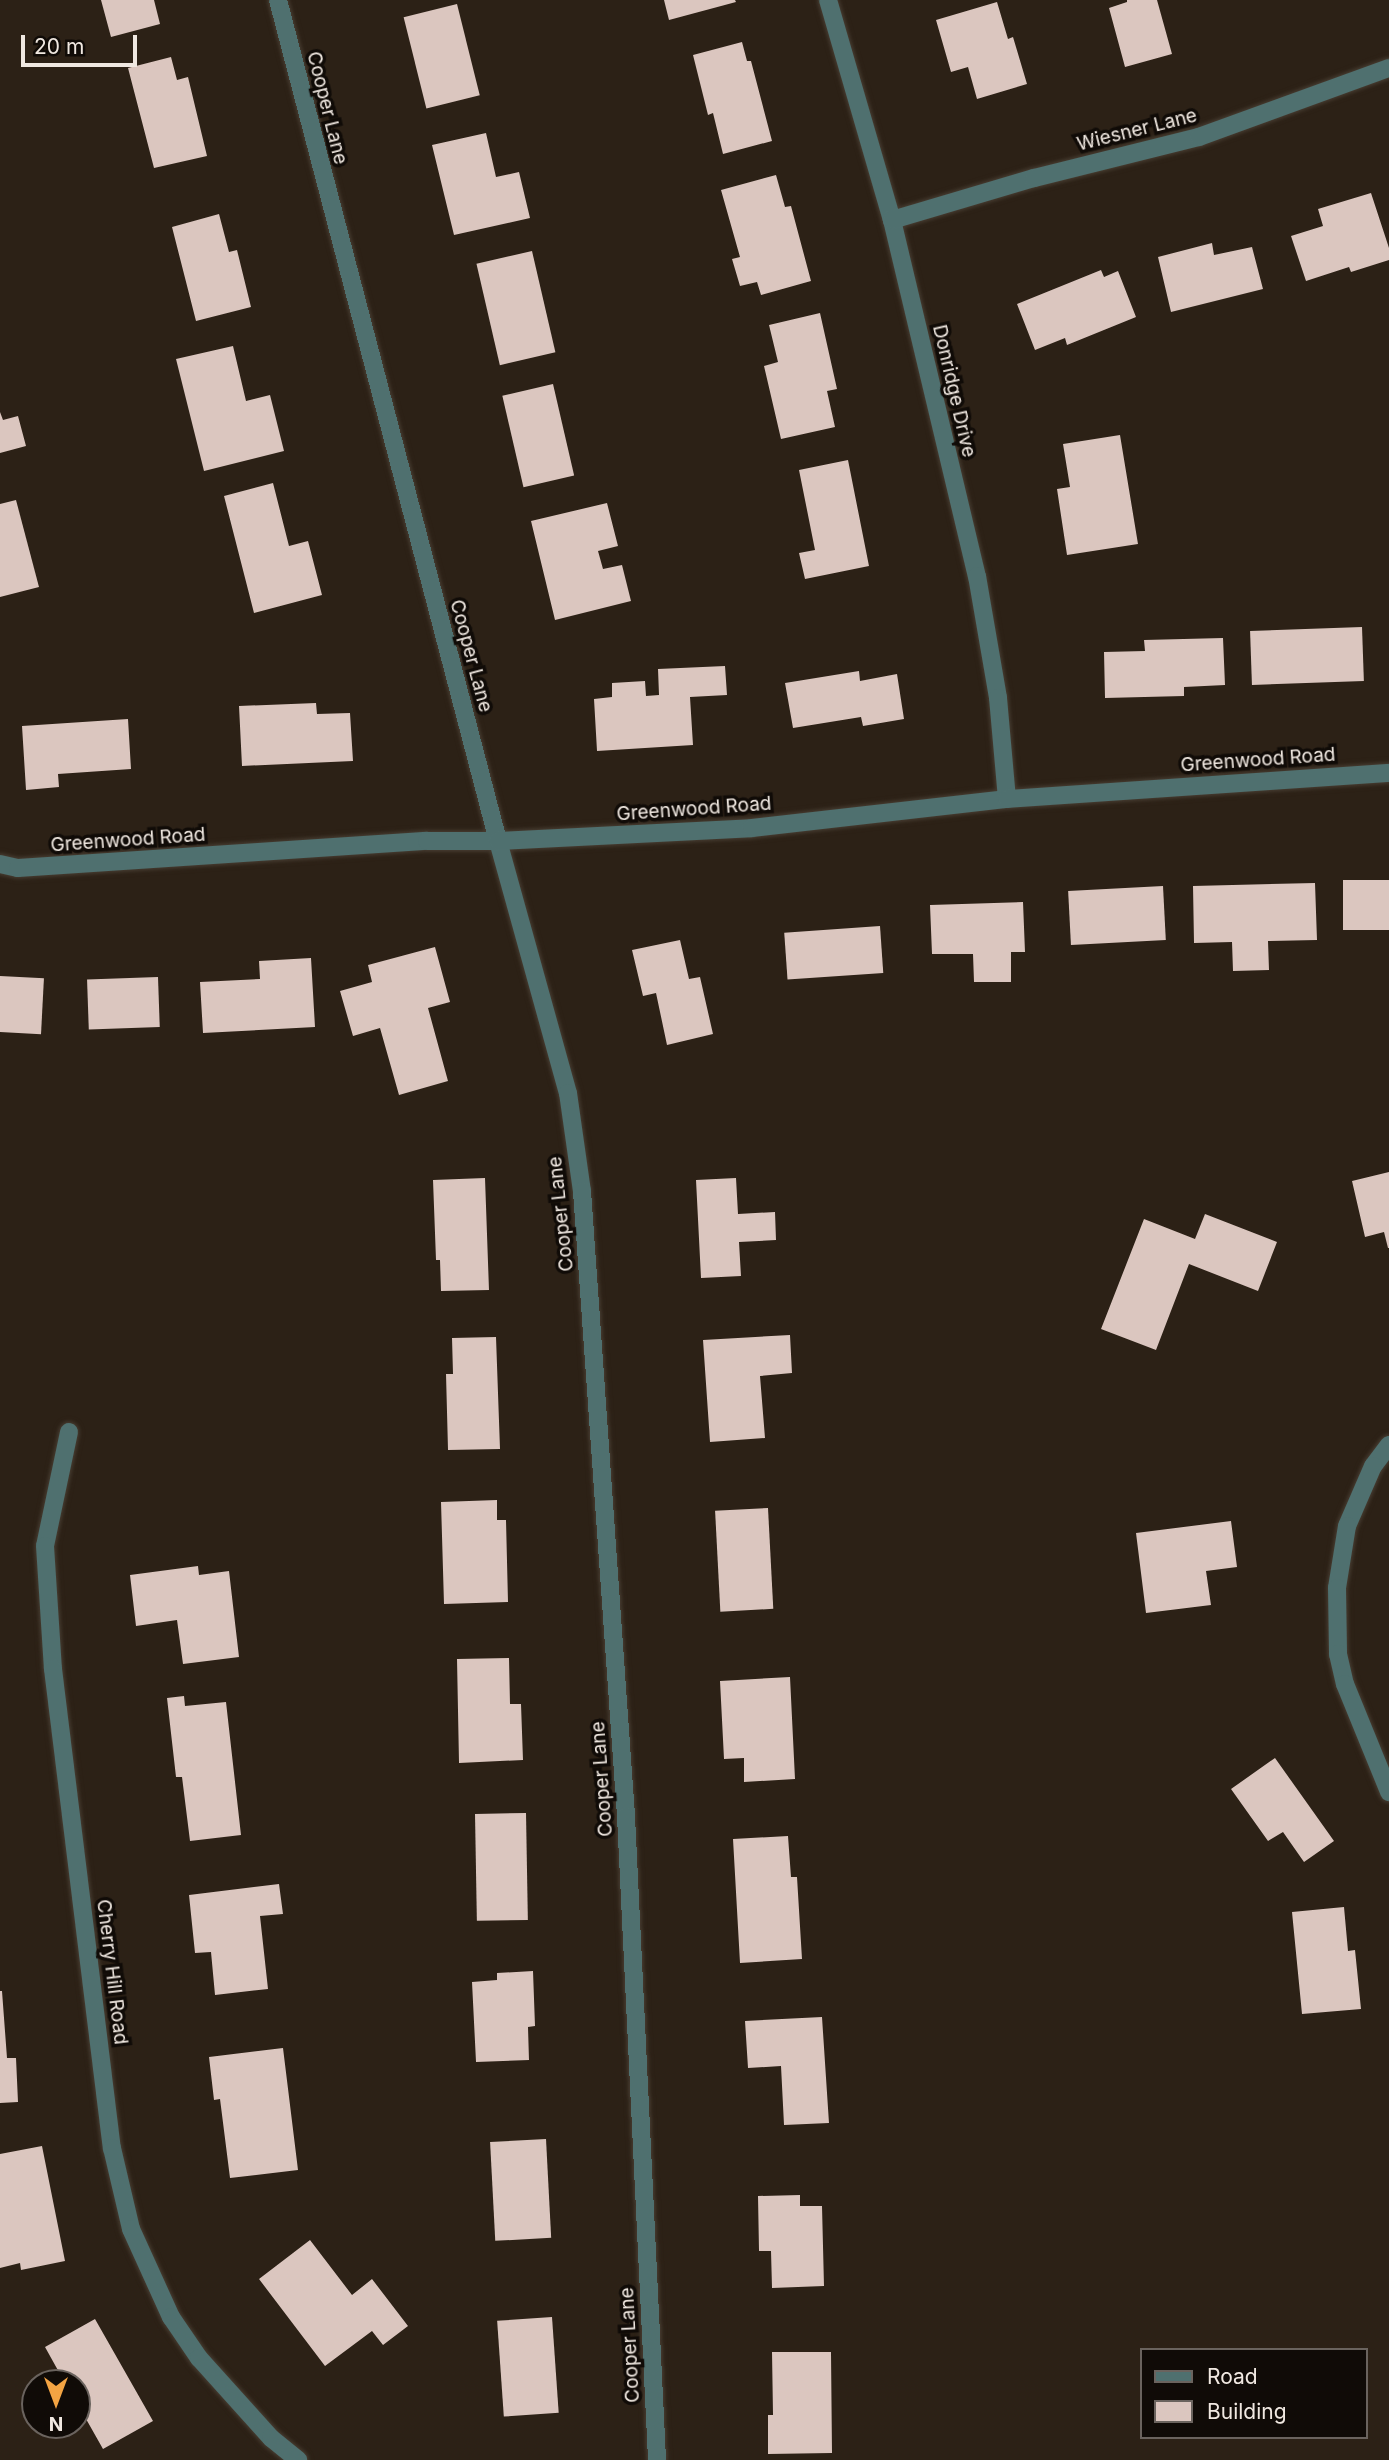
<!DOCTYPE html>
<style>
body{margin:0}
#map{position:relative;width:1389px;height:2460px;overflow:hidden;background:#2c2116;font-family:Inter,sans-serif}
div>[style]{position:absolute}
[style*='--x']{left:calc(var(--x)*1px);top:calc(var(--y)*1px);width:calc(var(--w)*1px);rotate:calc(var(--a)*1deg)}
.building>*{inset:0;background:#dbc6bf;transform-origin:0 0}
.roads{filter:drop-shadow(0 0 2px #473d32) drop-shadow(0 0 2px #473d32)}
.street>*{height:18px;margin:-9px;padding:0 9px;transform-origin:9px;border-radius:9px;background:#4f706f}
span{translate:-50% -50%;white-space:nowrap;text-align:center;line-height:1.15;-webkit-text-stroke:7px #100b07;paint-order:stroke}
.street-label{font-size:19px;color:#f0e8e1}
.legend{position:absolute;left:1140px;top:2348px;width:228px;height:91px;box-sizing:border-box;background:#100b07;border:2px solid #6a635e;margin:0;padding:9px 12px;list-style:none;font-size:21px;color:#f0e8e1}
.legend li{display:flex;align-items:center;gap:14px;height:35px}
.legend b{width:35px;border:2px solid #6a635e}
.north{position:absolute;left:21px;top:2369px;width:70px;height:70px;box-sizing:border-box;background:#100b07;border:2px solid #6a635e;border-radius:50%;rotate:180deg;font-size:19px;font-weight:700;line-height:28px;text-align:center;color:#f0e8e1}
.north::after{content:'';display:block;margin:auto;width:24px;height:32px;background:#f3a443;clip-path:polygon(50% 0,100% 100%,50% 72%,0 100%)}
.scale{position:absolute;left:21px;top:35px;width:116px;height:32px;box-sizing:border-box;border:4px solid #f0e8e1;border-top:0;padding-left:9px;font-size:21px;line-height:24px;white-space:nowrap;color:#f0e8e1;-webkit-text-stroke:5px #100b07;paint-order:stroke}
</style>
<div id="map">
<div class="building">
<div style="clip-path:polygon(101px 0,154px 0,160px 24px,111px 37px)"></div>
<div style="clip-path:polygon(664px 0,735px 0,736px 2px,669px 20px)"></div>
<div style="clip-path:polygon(1127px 0,1157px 0,1172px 54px,1125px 67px,1109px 8px,1127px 2px)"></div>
<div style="clip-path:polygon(997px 2px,1008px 39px,1013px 37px,1027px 84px,977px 99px,968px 67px,951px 72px,936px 20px)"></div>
<div style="left:457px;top:4px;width:94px;height:55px;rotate:76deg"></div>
<div style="clip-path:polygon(742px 42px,747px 61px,751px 61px,772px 141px,723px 154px,713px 113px,708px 115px,693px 55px)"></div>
<div style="clip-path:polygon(171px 57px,177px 80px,188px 77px,207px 156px,154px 168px,128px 68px)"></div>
<div style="clip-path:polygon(486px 133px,496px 177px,519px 172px,530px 218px,454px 235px,432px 145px)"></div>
<div style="clip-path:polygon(776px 175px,785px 207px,791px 206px,811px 281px,761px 295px,757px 282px,740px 286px,732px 259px,740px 257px,721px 190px)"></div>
<div style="clip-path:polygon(1371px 193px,1389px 248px,1389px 260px,1351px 272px,1349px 267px,1306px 281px,1291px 236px,1323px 226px,1318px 209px)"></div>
<div style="clip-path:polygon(219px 214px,229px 252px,237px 250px,251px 307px,196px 321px,172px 227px)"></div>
<div style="clip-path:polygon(1212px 243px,1214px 255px,1252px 247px,1263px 289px,1171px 312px,1158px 257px)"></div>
<div style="left:532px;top:251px;width:104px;height:57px;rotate:77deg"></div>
<div style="clip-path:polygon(1101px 270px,1104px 277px,1118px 271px,1136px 317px,1067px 345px,1065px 338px,1035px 350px,1017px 304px)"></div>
<div style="clip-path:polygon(820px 313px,837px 389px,827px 391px,835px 427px,781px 439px,764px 366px,778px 362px,769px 325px)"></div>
<div style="clip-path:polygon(233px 346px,246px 401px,270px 395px,284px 451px,204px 471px,176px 359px)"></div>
<div style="left:553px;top:384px;width:94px;height:52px;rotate:77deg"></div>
<div style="clip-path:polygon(0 412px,3px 420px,18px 416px,26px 446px,0 453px)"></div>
<div style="clip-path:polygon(1120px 435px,1138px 544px,1067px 555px,1057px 489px,1070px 487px,1063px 444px)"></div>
<div style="clip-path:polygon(848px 460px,869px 566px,805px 579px,799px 553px,815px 550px,799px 470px)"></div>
<div style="clip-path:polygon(273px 483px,289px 546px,308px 541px,322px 595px,254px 613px,224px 496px)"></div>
<div style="clip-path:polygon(16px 500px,39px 587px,0 597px,0 504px)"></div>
<div style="clip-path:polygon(607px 503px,618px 546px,598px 551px,603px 569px,622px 565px,631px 601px,555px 620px,531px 521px)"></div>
<div style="left:1362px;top:627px;width:54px;height:112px;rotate:88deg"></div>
<div style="clip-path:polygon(1223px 638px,1225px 685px,1184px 687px,1184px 696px,1105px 698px,1104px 652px,1145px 651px,1144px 640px)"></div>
<div style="clip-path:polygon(725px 666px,727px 695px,690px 697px,693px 745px,597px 751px,594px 699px,612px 697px,612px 683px,645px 681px,646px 696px,659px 695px,658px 669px)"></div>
<div style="clip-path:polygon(859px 671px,860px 681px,897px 674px,904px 719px,863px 726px,861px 717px,793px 728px,785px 683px)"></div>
<div style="clip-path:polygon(316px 703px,317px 714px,350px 713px,353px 761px,242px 766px,239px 706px)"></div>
<div style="clip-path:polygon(128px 719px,131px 769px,58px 774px,59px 787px,26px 790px,22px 726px)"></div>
<div style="left:1389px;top:880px;width:50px;height:46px;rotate:90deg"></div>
<div style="clip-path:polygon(1315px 883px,1317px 940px,1268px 941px,1269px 970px,1233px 971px,1232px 942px,1194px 943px,1193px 886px)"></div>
<div style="left:1163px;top:886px;width:54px;height:95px;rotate:87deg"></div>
<div style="clip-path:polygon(1023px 902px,1025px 952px,1011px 952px,1011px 982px,974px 982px,973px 954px,932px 954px,930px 905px)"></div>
<div style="left:880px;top:926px;width:47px;height:96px;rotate:86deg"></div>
<div style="clip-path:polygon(680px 940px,689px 979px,700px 977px,713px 1034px,667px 1045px,656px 993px,643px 996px,632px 950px)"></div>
<div style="clip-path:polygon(435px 947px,450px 1002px,428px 1008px,448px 1081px,399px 1095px,380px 1028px,353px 1036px,340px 991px,372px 982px,368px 965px)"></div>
<div style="clip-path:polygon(311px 958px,315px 1027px,203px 1033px,200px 982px,260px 979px,259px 961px)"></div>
<div style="left:0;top:976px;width:44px;height:56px;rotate:3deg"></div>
<div style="left:158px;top:977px;width:50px;height:71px;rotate:88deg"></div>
<div style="clip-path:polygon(1389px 1172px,1389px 1248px,1388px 1248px,1384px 1232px,1365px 1237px,1352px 1181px)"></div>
<div style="clip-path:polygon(485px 1178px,489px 1290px,441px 1291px,440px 1260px,436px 1260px,433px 1180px)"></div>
<div style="clip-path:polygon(736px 1178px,738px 1214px,775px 1212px,776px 1240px,739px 1242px,741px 1276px,701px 1278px,696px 1180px)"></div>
<div style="clip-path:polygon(1205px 1214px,1277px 1242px,1258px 1291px,1189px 1264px,1156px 1350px,1101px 1329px,1144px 1219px,1195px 1239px)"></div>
<div style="clip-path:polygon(790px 1335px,792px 1373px,760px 1376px,765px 1438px,710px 1442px,703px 1340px)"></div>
<div style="clip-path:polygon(496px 1337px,500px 1449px,448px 1450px,446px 1374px,453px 1374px,452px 1338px)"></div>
<div style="clip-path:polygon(497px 1500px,497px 1520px,506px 1520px,508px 1602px,444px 1604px,441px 1502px)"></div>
<div style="left:768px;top:1508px;width:101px;height:53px;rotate:87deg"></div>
<div style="clip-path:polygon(1231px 1521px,1237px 1567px,1206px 1571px,1211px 1605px,1146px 1613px,1136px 1533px)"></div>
<div style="clip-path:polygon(198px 1566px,199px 1575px,229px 1571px,239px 1657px,183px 1664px,177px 1620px,136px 1626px,130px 1575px)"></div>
<div style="clip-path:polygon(509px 1658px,510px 1704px,521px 1704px,523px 1760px,459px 1763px,457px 1659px)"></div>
<div style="clip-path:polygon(790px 1677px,795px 1779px,744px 1782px,744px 1758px,724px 1759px,720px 1681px)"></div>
<div style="clip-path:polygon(184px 1696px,185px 1706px,226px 1702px,241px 1835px,190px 1841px,182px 1777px,176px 1777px,167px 1698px)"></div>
<div style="clip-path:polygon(1275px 1758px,1334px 1841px,1304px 1862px,1283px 1832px,1268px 1841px,1231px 1789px)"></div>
<div style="left:526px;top:1813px;width:107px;height:51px;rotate:89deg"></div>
<div style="clip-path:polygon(788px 1836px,791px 1877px,797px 1877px,802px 1959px,740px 1963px,733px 1839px)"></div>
<div style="clip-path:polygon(279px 1884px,283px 1914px,260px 1916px,268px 1989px,215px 1995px,211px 1952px,195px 1953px,189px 1895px)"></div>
<div style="clip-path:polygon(1344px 1907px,1348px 1951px,1355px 1950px,1361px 2009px,1302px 2014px,1292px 1912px)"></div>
<div style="clip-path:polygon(533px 1971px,535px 2026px,528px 2027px,529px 2060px,476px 2062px,472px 1982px,497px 1980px,497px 1973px)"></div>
<div style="clip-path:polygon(0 1991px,2px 1991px,7px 2058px,16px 2058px,18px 2102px,0 2103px)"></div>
<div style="clip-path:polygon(822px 2017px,829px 2123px,784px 2125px,781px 2066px,748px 2068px,745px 2021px)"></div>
<div style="clip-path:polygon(283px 2048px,298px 2170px,230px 2178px,220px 2099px,214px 2100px,209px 2057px)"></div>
<div style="left:546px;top:2139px;width:99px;height:56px;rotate:87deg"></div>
<div style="clip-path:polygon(42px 2146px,65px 2261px,21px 2270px,20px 2263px,0 2268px,0 2154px)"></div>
<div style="clip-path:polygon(800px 2195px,800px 2206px,822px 2206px,824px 2286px,772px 2288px,771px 2251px,759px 2251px,758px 2196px)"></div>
<div style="clip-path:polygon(310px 2240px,352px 2295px,372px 2279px,408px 2326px,383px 2345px,372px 2331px,325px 2366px,259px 2279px)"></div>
<div style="left:552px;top:2317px;width:96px;height:55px;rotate:86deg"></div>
<div style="clip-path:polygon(95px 2319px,153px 2421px,103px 2449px,77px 2403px,77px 2383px,65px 2383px,45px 2347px)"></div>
<div style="clip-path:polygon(772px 2352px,831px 2352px,832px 2453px,768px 2454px,768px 2415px,773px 2415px)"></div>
</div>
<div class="roads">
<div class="street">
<div style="--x:278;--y:0;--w:869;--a:75.34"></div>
<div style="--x:498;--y:841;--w:262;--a:74.5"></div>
<div style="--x:568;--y:1093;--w:99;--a:81.9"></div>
<div style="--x:582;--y:1191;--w:627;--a:85.97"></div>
<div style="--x:626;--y:1816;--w:645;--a:87.24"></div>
<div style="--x:828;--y:0;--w:229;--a:73.8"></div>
<div style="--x:892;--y:220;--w:366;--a:76.6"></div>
<div style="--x:977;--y:576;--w:124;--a:80.2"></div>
<div style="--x:998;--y:698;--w:101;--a:84.9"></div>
<div style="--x:892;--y:220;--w:148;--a:-16.5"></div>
<div style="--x:1034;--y:178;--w:170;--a:-14"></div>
<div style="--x:1199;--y:137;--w:202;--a:-20"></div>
<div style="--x:0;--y:864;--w:18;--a:13"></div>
<div style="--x:18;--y:868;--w:410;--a:-3.8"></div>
<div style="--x:427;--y:841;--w:71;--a:0"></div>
<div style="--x:498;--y:841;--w:254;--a:-2.9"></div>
<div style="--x:752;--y:828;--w:257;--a:-6.5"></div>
<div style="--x:1007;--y:799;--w:383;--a:-3.9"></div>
<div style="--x:69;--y:1432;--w:116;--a:101.9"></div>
<div style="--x:45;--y:1546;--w:123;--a:86.3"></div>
<div style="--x:53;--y:1669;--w:483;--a:83"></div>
<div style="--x:112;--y:2148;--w:83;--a:76.8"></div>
<div style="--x:131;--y:2229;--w:97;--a:65.6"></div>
<div style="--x:171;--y:2317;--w:50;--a:55.7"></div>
<div style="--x:199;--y:2358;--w:108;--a:48"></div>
<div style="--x:271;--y:2438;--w:35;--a:39"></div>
<div style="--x:1389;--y:1445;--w:26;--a:127"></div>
<div style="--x:1373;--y:1466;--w:65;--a:113.4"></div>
<div style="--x:1347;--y:1526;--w:63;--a:99.2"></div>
<div style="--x:1337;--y:1588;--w:66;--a:89.1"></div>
<div style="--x:1338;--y:1654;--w:31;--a:77"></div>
<div style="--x:1345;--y:1684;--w:117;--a:67.8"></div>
</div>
</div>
<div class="street-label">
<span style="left:327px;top:108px;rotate:76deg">Cooper Lane</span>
<span style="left:1137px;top:130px;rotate:-14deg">Wiesner Lane</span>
<span style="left:954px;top:391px;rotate:77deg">Donridge Drive</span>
<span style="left:471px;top:656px;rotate:75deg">Cooper Lane</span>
<span style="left:1258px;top:760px;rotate:-4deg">Greenwood Road</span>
<span style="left:694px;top:809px;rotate:-4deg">Greenwood Road</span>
<span style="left:128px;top:840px;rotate:-4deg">Greenwood Road</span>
<span style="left:561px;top:1214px;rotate:-96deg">Cooper Lane</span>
<span style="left:602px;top:1779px;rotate:-94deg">Cooper Lane</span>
<span style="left:112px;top:1972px;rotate:83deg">Cherry Hill Road</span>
<span style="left:630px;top:2345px;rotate:-93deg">Cooper Lane</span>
</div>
<ul class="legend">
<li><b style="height:9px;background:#4f706f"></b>Road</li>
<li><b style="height:19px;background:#dbc6bf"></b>Building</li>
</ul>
<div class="north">N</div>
<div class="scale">20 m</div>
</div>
